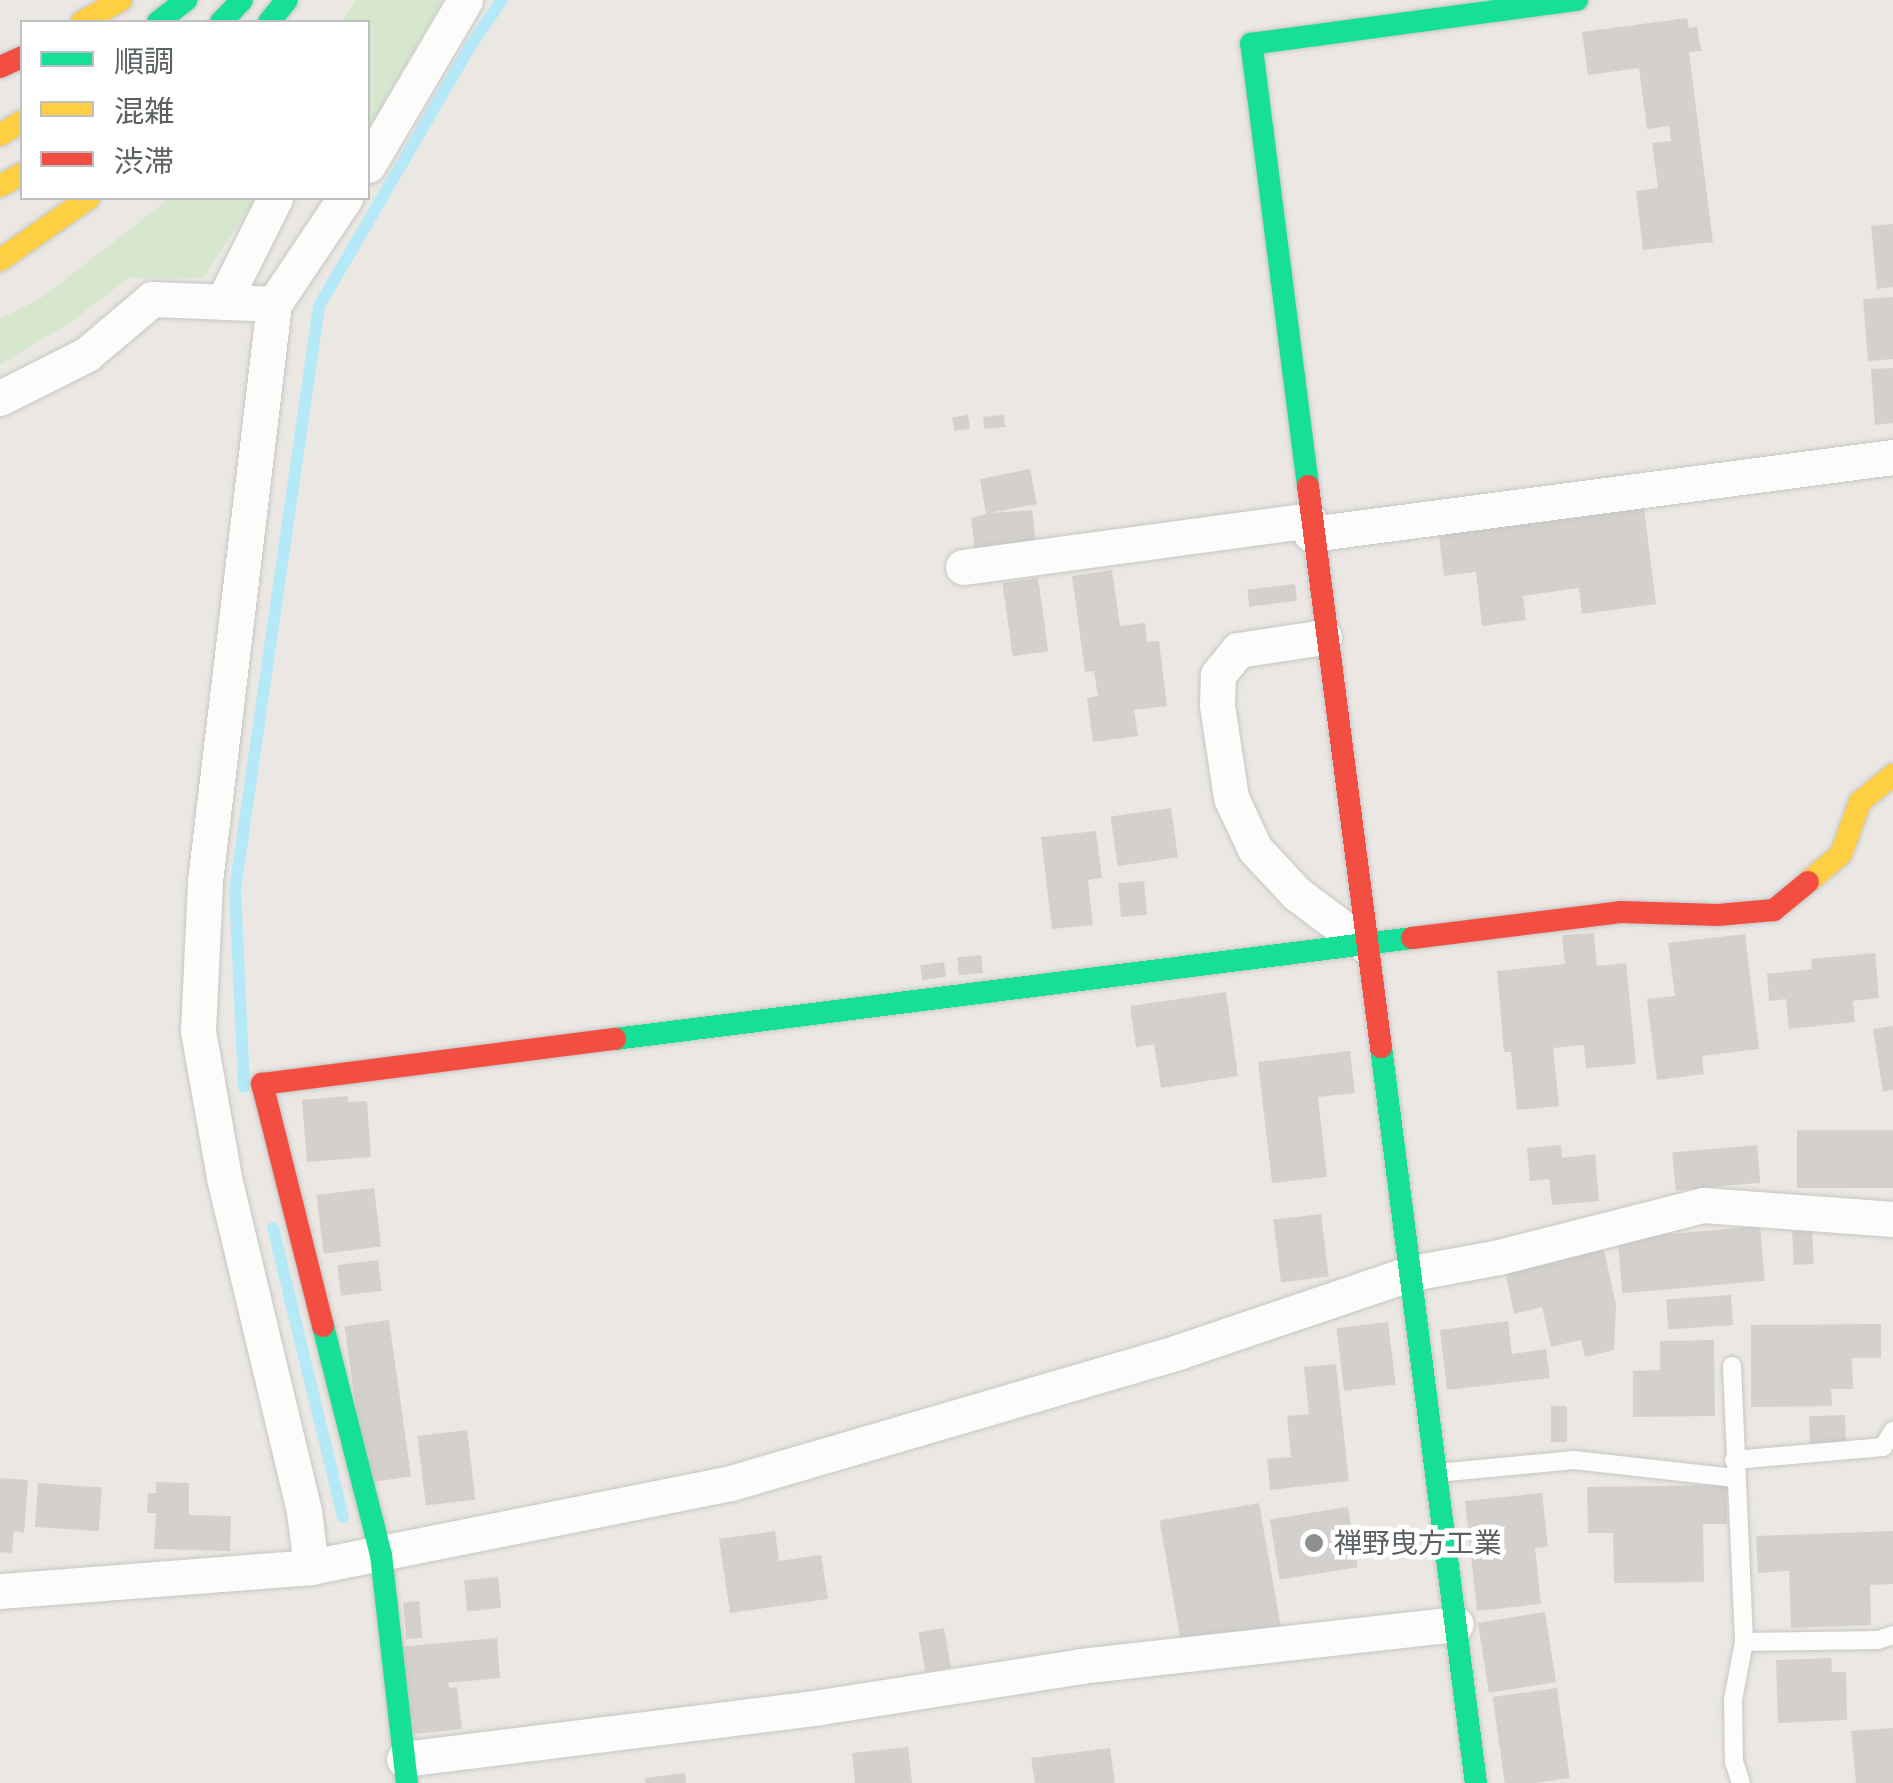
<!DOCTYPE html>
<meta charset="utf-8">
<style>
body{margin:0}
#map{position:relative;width:1893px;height:1783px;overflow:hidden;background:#ebe8e4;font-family:"IBM Plex Sans","Noto Sans JP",sans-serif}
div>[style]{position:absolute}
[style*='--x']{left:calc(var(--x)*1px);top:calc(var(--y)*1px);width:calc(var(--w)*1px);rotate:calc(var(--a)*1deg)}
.green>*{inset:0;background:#d6e7ce}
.stream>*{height:12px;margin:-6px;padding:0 6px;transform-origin:6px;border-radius:6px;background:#b6e9f7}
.building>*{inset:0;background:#d3d0ce;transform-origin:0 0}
.roads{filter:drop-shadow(0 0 2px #c6c6c5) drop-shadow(0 0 2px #c6c6c5)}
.lane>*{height:18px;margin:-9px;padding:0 9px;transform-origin:9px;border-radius:9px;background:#fcfcfb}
.street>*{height:35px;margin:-17.5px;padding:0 17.5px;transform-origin:17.5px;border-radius:17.5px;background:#fcfcfb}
.fast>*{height:22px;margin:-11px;padding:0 11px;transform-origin:11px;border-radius:11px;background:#16e098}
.slow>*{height:22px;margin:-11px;padding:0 11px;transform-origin:11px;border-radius:11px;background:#ffcf43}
.jam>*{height:22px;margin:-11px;padding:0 11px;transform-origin:11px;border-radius:11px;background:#f24e42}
.dots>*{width:28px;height:28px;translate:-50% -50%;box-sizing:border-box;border:5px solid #fff;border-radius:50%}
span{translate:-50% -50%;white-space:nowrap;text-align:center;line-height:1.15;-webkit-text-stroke:9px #fff;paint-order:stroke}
.poi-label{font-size:28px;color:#5a6063}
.left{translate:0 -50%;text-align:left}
.legend{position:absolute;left:20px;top:20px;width:350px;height:180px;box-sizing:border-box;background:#fff;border:2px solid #bdbfc1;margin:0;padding:12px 18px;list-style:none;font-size:30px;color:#5a6063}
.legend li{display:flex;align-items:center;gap:20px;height:50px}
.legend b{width:50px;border:2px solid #bdbfc1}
</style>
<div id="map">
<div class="green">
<div style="clip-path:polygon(356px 0,443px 0,368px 130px,368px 22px,340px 22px)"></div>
<div style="clip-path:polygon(170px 198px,256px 198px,203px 278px,129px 278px,71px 322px,0 365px,0 319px,41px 298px)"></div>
</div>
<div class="stream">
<div style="--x:244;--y:1087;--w:197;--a:-92.6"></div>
<div style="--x:235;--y:890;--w:590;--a:-81.81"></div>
<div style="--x:319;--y:306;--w:298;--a:-59.8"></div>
<div style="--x:469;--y:48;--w:58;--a:-55.5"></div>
<div style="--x:273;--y:1228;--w:297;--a:76.4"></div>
</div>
<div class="building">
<div style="clip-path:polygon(1687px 18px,1689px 28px,1697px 26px,1701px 51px,1689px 52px,1713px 242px,1643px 250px,1636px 191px,1658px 188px,1652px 143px,1671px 141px,1669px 126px,1647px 129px,1639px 68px,1588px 75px,1582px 32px)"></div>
<div style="clip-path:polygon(1893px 224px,1893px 287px,1877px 289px,1871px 226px)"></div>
<div style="clip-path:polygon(1893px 297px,1893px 359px,1868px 361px,1863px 299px)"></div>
<div style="clip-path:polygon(1893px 368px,1893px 423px,1875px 425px,1871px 369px)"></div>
<div style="left:968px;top:415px;width:14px;height:16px;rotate:82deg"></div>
<div style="left:1004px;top:415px;width:12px;height:21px;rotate:85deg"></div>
<div style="clip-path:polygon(1030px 469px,1037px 504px,989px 513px,1032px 510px,1036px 543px,975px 550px,971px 518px,986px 514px,980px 479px)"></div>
<div style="clip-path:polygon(1643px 501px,1656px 604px,1582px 614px,1579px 588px,1523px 596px,1526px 620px,1482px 626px,1476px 572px,1444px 576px,1438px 527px)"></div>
<div style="clip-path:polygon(1112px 570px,1120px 626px,1145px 623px,1147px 642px,1159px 641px,1167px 706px,1134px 710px,1138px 736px,1093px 742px,1087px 698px,1098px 696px,1094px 671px,1085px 672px,1072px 576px)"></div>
<div style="left:1038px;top:578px;width:74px;height:36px;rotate:82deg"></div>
<div style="left:1295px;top:584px;width:17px;height:48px;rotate:83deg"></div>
<div style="left:1171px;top:808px;width:50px;height:61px;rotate:82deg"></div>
<div style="clip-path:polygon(1096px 831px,1102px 878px,1088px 880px,1093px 925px,1052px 929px,1041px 837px)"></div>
<div style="left:1144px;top:881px;width:34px;height:26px;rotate:85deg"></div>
<div style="clip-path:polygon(1594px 933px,1597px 966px,1626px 963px,1636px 1064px,1586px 1068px,1584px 1045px,1553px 1048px,1559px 1106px,1517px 1110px,1511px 1052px,1504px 1052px,1497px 971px,1565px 964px,1562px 935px)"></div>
<div style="clip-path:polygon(1745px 934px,1759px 1049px,1702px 1056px,1704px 1074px,1657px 1080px,1647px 999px,1675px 996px,1668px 943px)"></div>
<div style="clip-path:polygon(1875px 953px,1879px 998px,1853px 1001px,1855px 1022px,1789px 1029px,1786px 999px,1769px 1001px,1767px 974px,1812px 969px,1811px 959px)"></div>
<div style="left:981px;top:955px;width:18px;height:24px;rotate:84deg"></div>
<div style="left:944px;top:962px;width:15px;height:24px;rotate:82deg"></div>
<div style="clip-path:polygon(1226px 992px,1238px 1076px,1161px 1088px,1154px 1044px,1136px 1047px,1130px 1006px)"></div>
<div style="clip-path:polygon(1893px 1026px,1893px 1090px,1883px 1092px,1873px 1029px)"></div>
<div style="clip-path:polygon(1350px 1051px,1355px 1093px,1318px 1097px,1327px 1177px,1272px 1183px,1258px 1062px)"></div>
<div style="clip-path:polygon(348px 1096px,348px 1102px,367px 1101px,371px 1157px,307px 1162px,302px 1100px)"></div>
<div style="left:1797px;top:1130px;width:96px;height:58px"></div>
<div style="clip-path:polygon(1561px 1145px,1562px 1158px,1595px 1154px,1599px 1201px,1552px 1205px,1549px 1179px,1530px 1181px,1527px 1148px)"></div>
<div style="left:1757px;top:1145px;width:38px;height:85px;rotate:85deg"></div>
<div style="left:374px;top:1188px;width:59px;height:58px;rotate:83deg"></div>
<div style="left:1321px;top:1214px;width:63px;height:48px;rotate:83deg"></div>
<div style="left:1760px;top:1226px;width:55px;height:143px;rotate:85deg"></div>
<div style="left:1812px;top:1230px;width:34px;height:20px;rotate:87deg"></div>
<div style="clip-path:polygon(1603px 1245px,1616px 1305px,1614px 1350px,1585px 1357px,1581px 1340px,1551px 1347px,1542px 1307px,1514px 1314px,1504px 1267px)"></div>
<div style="left:378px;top:1260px;width:31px;height:41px;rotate:83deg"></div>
<div style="left:1731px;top:1295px;width:30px;height:65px;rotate:86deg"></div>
<div style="left:389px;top:1320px;width:158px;height:45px;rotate:82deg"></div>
<div style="clip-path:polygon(1508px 1321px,1512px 1354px,1546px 1349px,1550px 1378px,1447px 1390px,1440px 1330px)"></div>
<div style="left:1388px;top:1322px;width:63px;height:52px;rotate:83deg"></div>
<div style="clip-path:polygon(1881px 1324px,1881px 1358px,1852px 1358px,1853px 1389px,1831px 1389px,1832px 1406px,1751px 1407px,1751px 1325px)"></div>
<div style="clip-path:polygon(1714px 1340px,1715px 1416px,1633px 1417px,1633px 1371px,1660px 1370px,1660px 1341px)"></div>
<div style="clip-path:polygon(1336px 1364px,1349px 1481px,1270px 1490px,1267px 1459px,1291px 1457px,1287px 1416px,1309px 1414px,1304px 1367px)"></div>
<div style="left:1567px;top:1406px;width:36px;height:16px;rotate:90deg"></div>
<div style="left:1845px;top:1415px;width:28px;height:36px;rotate:88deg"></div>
<div style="left:467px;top:1430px;width:70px;height:50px;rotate:83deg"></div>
<div style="clip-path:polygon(0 1478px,28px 1480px,24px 1533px,14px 1531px,12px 1553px,0 1552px)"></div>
<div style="clip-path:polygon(156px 1482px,189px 1483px,189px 1515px,231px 1516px,230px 1551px,154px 1549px,156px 1513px,147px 1513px,148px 1493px,156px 1493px)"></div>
<div style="left:38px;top:1483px;width:64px;height:44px;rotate:4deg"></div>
<div style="clip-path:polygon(1727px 1485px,1727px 1524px,1703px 1524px,1704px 1582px,1614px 1583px,1613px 1533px,1588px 1533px,1587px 1487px)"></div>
<div style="clip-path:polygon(1542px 1493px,1548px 1547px,1535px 1548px,1541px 1604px,1477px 1611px,1465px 1501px)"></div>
<div style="left:1259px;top:1503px;width:125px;height:101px;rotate:80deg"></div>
<div style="left:1348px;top:1507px;width:61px;height:79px;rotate:81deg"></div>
<div style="clip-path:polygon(775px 1531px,779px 1561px,821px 1555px,828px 1599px,730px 1613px,719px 1539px)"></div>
<div style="clip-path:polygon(1893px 1531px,1893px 1584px,1870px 1585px,1871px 1625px,1791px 1628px,1789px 1571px,1758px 1573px,1756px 1536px)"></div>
<div style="left:498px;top:1577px;width:31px;height:34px;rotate:84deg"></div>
<div style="left:419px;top:1601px;width:37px;height:16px;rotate:85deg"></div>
<div style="left:1545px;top:1612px;width:71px;height:68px;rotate:81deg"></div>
<div style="left:944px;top:1628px;width:40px;height:26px;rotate:80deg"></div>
<div style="clip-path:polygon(497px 1638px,500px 1678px,448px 1683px,450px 1688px,457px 1687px,462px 1729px,414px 1734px,398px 1647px)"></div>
<div style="clip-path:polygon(1831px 1658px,1832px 1672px,1846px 1672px,1847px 1720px,1778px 1723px,1776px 1660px)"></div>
<div style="left:1557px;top:1688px;width:91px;height:65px;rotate:82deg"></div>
<div style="clip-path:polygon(1893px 1728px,1893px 1783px,1856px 1783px,1851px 1731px)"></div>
<div style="clip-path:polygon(908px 1747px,912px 1783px,855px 1783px,852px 1753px)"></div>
<div style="clip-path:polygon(1110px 1748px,1115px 1783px,1035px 1783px,1031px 1758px)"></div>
<div style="clip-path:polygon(685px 1773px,686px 1783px,646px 1783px,645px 1778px)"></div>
</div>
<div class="roads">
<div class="lane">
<div style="--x:1732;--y:1366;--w:276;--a:87.5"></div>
<div style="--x:1734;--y:1460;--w:150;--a:-5"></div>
<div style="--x:1883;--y:1447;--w:19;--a:-58"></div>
<div style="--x:1437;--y:1473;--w:138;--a:-5.4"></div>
<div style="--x:1574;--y:1460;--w:162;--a:6.4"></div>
<div style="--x:1741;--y:1783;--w:22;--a:-108"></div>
<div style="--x:1734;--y:1762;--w:62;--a:-90.9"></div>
<div style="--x:1733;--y:1700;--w:59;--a:-79.3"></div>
<div style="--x:1744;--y:1642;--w:134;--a:-0.9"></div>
<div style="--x:1878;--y:1640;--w:16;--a:-18"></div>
</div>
<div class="street">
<div style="--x:368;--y:165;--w:191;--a:-59.5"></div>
<div style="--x:223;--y:302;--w:116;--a:-63.4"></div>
<div style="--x:0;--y:398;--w:97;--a:-26.8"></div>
<div style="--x:87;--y:354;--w:85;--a:-40.2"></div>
<div style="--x:152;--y:299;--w:122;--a:2.3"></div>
<div style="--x:1311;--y:534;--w:587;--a:-7.54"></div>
<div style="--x:963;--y:567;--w:349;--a:-7.7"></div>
<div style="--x:1324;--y:637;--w:87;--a:171.4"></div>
<div style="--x:1238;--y:650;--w:32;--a:129"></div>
<div style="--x:1218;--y:675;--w:30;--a:92"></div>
<div style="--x:1217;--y:705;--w:94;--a:81.4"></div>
<div style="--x:1231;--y:798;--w:56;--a:64.8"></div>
<div style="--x:1255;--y:849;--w:62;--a:47"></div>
<div style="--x:1297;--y:894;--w:84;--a:36.7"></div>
<div style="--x:311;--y:1567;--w:56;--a:-97.1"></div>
<div style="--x:304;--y:1511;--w:343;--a:-103.5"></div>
<div style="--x:224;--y:1177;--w:148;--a:-100.1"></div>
<div style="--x:198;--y:1031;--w:150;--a:-87.3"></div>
<div style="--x:205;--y:881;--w:581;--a:-83.18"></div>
<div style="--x:274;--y:304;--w:128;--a:-56.2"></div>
<div style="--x:0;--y:1591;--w:312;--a:-4.4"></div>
<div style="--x:311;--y:1567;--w:428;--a:-11.3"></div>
<div style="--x:731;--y:1483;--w:466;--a:-16.3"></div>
<div style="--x:1178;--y:1352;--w:247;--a:-18.7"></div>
<div style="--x:1412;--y:1273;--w:88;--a:-10.4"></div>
<div style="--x:1499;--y:1257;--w:211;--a:-14.3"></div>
<div style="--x:1703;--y:1205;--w:191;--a:4.2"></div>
<div style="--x:404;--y:1759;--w:419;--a:-7.1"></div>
<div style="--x:820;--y:1707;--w:264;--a:-8.9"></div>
<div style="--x:1081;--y:1666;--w:377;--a:-6.4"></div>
</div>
<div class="fast">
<div style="--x:158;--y:22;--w:36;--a:-38"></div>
<div style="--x:221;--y:22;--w:30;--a:-46"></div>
<div style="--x:269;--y:22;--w:28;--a:-51"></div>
<div style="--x:1308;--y:486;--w:446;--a:-97.3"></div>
<div style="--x:1251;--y:44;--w:329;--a:-7.7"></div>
<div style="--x:615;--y:1039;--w:803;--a:-7.22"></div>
<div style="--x:1381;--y:1047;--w:742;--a:82.65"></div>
<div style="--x:323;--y:1326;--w:236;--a:75.8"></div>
<div style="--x:381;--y:1555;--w:229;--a:83.5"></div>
</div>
<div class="slow">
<div style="--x:82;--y:22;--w:45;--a:-29.4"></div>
<div style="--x:0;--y:135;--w:26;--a:-32"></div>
<div style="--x:0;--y:186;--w:25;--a:-29"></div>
<div style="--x:0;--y:260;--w:108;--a:-34.9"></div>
<div style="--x:1808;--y:882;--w:43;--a:-40.3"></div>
<div style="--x:1841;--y:854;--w:55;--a:-69.9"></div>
<div style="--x:1860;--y:802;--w:43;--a:-39.3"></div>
</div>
<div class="jam">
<div style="--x:0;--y:67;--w:24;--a:-24"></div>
<div style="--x:1308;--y:486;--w:566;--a:82.59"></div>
<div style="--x:1412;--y:938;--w:210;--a:-7.1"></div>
<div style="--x:1620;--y:912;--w:98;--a:1.8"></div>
<div style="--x:1718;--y:915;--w:56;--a:-5.1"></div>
<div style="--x:1774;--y:910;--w:44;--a:-39.5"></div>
<div style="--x:323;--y:1326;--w:250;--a:-104.1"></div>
<div style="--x:262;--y:1084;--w:356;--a:-7.3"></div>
</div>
</div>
<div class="dots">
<div style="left:1314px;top:1543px;background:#8d9090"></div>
</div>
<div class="poi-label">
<span class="left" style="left:1334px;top:1543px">禅野曳方工業</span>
</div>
<ul class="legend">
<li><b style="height:12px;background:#16e098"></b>順調</li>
<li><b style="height:12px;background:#ffcf43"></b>混雑</li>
<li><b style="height:12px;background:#f24e42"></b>渋滞</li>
</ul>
</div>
